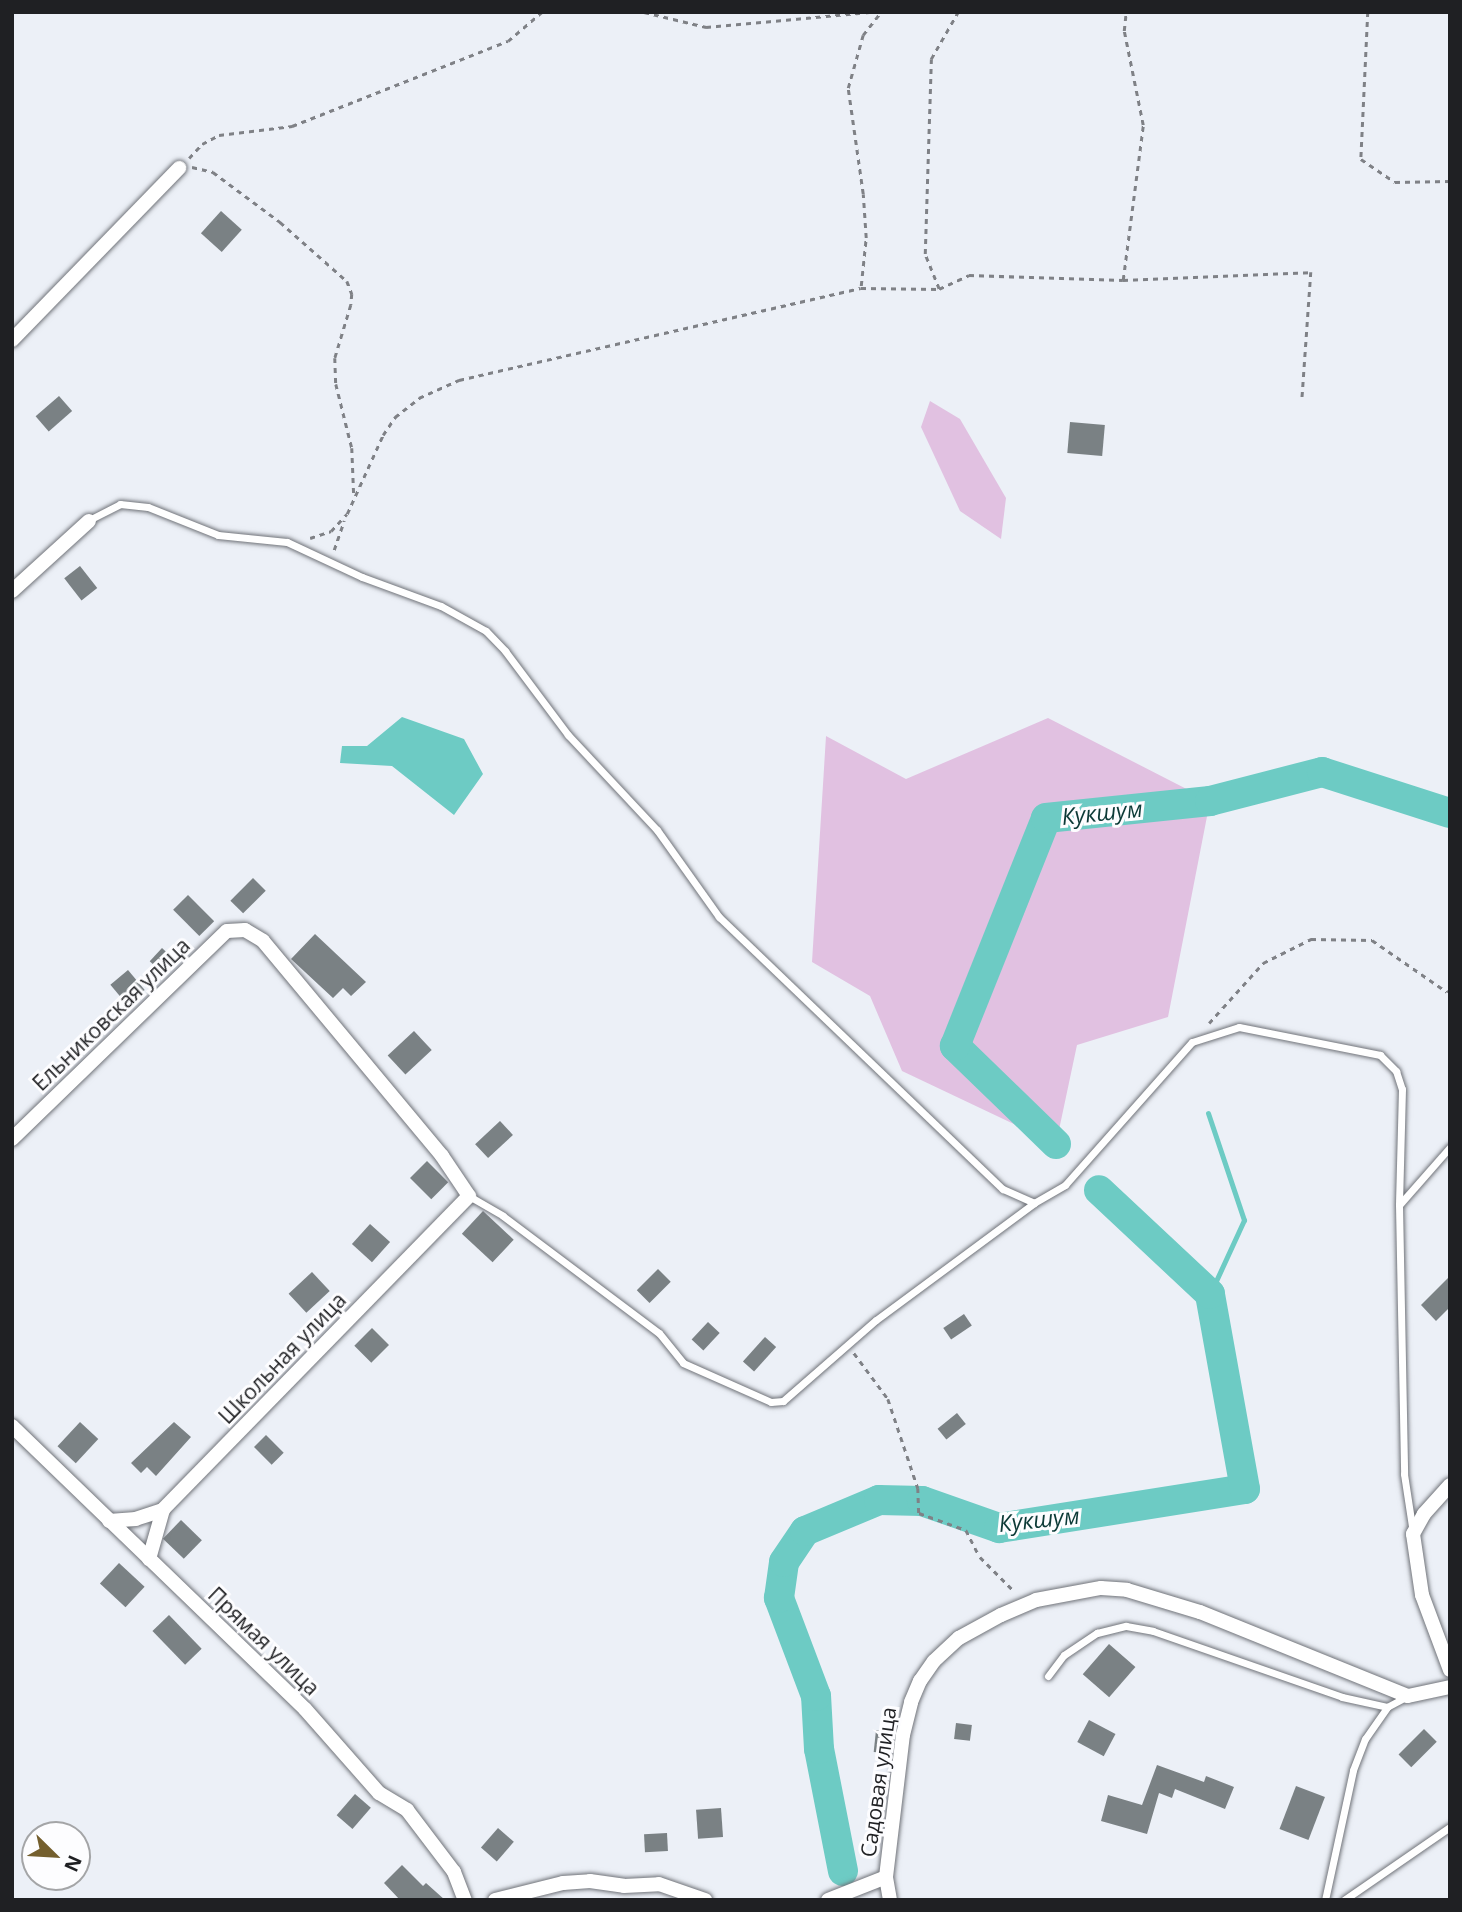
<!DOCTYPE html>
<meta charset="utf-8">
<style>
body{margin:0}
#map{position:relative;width:1462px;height:1912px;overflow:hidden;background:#ecf0f7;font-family:"Open Sans",sans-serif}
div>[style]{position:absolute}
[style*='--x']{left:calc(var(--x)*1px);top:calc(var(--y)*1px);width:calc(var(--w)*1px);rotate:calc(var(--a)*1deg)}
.green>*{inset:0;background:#e1c1e1}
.water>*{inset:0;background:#6dcbc4}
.stream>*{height:5px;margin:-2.5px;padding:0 2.5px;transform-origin:2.5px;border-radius:2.5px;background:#6dcbc4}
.river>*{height:30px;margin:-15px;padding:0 15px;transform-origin:15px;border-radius:15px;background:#6dcbc4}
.building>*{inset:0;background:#7a8184;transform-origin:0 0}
.path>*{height:2.5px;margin-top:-1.25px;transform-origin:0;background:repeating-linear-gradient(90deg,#7f8186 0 5px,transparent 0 10px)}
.roads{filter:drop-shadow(0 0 2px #707379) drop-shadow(0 0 2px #707379)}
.lane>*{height:7px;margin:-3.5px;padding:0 3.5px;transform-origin:3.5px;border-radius:3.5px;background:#fff}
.street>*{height:14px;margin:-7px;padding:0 7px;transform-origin:7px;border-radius:7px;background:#fff}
span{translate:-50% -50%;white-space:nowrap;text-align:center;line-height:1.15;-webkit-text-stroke:6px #fdfdff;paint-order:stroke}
.street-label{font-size:21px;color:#1f2023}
.water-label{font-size:23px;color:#0c3a37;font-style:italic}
.frame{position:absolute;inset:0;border:14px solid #1f2023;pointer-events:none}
.north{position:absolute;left:21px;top:1821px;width:70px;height:70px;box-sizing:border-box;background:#fdfdff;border:2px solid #a4a5a7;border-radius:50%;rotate:114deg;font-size:19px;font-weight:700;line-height:28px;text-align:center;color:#1f2023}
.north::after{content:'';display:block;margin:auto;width:24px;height:32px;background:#745f2e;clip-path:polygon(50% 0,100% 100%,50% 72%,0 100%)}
</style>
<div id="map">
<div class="green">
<div style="clip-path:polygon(930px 401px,960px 419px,1006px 498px,1001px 539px,960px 511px,921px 427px)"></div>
<div style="clip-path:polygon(1048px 718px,1210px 801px,1168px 1017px,1077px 1045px,1056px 1144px,902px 1071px,870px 996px,812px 962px,826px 736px,906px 779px)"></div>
</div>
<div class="water">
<div style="clip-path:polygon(402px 717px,464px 739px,483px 774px,454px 815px,392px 766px,340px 763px,342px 746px,367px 746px)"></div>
</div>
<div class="stream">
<div style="--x:1208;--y:1113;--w:113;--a:71.4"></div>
<div style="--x:1244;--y:1220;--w:81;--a:114.7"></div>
</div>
<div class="river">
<div style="--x:1056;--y:1144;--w:141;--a:-135.9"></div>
<div style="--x:955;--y:1046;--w:245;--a:-68.2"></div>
<div style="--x:1046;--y:818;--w:165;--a:-5.9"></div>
<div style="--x:1210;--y:801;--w:116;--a:-14.5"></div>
<div style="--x:1322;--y:772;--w:134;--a:17.8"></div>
<div style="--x:843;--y:1871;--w:124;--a:-101.1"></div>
<div style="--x:819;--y:1749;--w:53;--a:-93.2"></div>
<div style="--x:816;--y:1696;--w:105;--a:-110.7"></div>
<div style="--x:779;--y:1598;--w:36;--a:-82"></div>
<div style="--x:784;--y:1562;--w:37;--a:-56"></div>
<div style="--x:805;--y:1531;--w:80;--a:-22.7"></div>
<div style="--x:879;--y:1500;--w:43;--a:1.3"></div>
<div style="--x:922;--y:1501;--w:82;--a:19.3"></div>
<div style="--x:999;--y:1528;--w:249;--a:-9"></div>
<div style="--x:1245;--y:1489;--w:198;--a:-100.2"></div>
<div style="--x:1210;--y:1294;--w:152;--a:-136.9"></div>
</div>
<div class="building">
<div style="left:221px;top:211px;width:28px;height:30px;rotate:42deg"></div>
<div style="left:59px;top:396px;width:20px;height:31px;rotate:49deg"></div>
<div style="left:1070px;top:422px;width:35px;height:31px;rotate:5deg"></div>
<div style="left:80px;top:566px;width:28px;height:20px;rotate:52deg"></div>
<div style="left:253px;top:878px;width:18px;height:32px;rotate:45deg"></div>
<div style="left:188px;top:895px;width:37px;height:21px;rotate:45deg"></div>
<div style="clip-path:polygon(315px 934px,366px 982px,351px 996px,343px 988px,333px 998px,291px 959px)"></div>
<div style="left:162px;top:948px;width:18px;height:18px;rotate:43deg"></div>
<div style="left:128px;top:970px;width:26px;height:23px;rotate:50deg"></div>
<div style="left:414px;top:1031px;width:26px;height:36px;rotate:47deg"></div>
<div style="left:500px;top:1121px;width:19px;height:34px;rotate:47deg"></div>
<div style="left:427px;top:1161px;width:30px;height:24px;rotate:45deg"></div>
<div style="left:483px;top:1211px;width:42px;height:31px;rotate:43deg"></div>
<div style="left:370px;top:1224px;width:27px;height:27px;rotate:42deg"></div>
<div style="left:658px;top:1269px;width:18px;height:30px;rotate:45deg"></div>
<div style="left:312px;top:1272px;width:26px;height:32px;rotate:47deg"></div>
<div style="clip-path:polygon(1450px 1276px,1450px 1307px,1436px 1321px,1421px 1305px)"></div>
<div style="left:964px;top:1314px;width:14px;height:25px;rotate:56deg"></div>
<div style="left:708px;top:1322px;width:16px;height:24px;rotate:43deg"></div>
<div style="left:372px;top:1328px;width:24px;height:25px;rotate:45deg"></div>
<div style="left:765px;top:1337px;width:15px;height:33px;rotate:42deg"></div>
<div style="left:957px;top:1413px;width:14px;height:25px;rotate:51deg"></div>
<div style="left:80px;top:1422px;width:25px;height:33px;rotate:43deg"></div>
<div style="clip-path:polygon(174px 1422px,191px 1437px,156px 1476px,147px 1467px,141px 1473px,131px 1463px)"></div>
<div style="left:266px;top:1435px;width:25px;height:17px;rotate:45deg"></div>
<div style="left:181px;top:1520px;width:29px;height:26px;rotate:44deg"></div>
<div style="left:119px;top:1563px;width:35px;height:28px;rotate:43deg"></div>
<div style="left:169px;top:1615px;width:47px;height:23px;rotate:46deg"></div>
<div style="left:1109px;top:1644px;width:35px;height:40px;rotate:41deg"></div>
<div style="left:1089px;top:1720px;width:30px;height:25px;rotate:28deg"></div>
<div style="left:956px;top:1723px;width:16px;height:16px;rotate:7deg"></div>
<div style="left:1424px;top:1729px;width:18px;height:36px;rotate:45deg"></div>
<div style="left:876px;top:1730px;width:18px;height:22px;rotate:6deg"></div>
<div style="clip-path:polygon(1157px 1765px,1204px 1782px,1206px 1776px,1234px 1787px,1225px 1809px,1175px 1789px,1172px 1798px,1159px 1793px,1147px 1834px,1101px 1821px,1108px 1795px,1142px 1805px)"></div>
<div style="left:1296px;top:1786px;width:31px;height:46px;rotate:21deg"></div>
<div style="left:355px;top:1794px;width:21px;height:28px;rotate:41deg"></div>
<div style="left:721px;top:1808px;width:29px;height:25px;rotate:86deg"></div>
<div style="left:498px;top:1828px;width:21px;height:26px;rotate:41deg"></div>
<div style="left:667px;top:1833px;width:18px;height:23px;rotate:87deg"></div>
<div style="clip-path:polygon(402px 1865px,423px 1886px,426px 1883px,445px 1900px,400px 1900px,384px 1883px)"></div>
</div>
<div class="path">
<div style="--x:644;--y:12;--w:64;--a:13.6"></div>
<div style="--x:706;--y:27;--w:167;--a:-5.2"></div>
<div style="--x:1368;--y:12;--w:147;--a:92.7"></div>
<div style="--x:1361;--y:159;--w:41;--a:34.1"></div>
<div style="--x:1395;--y:182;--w:55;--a:-1"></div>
<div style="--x:189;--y:158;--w:19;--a:-47"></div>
<div style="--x:202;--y:144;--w:19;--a:-28"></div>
<div style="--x:219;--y:135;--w:74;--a:-7"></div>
<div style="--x:292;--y:126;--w:232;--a:-21.5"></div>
<div style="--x:508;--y:41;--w:45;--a:-40.5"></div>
<div style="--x:192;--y:167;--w:22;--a:13"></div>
<div style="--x:213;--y:172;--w:84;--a:36.7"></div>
<div style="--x:280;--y:222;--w:89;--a:41.4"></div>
<div style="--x:347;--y:281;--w:14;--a:69"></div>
<div style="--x:352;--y:294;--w:11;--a:95"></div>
<div style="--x:351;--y:305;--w:55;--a:106.8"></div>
<div style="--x:335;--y:358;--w:26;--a:88"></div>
<div style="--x:336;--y:384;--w:66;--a:76"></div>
<div style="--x:352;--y:448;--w:49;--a:87.7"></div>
<div style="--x:1123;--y:280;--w:156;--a:-82.6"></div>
<div style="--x:1143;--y:125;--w:96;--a:-101.4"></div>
<div style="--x:1124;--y:31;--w:19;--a:-84"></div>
<div style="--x:861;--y:286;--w:48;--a:-84.1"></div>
<div style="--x:866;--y:238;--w:44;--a:-93.9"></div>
<div style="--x:863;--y:194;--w:107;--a:-98.1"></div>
<div style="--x:848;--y:88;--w:55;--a:-74.2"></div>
<div style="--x:863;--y:35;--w:29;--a:-52"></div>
<div style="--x:939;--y:289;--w:38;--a:-112"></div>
<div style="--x:925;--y:254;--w:195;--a:-88.2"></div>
<div style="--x:931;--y:59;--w:54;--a:-60.1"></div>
<div style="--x:310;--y:538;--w:22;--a:-18"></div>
<div style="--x:331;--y:531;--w:23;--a:-47"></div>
<div style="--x:347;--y:514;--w:87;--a:-65.5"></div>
<div style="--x:383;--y:435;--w:22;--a:-56"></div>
<div style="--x:395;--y:417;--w:31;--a:-38"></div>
<div style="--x:419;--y:398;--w:44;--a:-24.2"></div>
<div style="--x:459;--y:380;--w:412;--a:-12.9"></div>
<div style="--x:861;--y:288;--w:78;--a:0.7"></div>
<div style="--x:939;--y:289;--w:33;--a:-25"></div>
<div style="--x:969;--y:275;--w:154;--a:1.9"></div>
<div style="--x:1123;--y:280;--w:188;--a:-2.4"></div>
<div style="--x:1311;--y:272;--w:128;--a:94"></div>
<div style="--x:334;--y:550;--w:31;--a:-71"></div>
<div style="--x:1209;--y:1023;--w:81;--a:-48"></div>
<div style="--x:1263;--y:963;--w:54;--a:-26.6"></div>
<div style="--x:1311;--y:939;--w:61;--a:0.9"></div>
<div style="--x:1372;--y:940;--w:91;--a:34.7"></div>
<div style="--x:1447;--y:992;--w:4;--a:-34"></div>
<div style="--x:854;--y:1353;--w:57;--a:53.5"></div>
<div style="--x:888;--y:1399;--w:94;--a:71.4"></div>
<div style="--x:918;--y:1488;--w:25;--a:88"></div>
<div style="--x:919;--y:1513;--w:50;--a:19.9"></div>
<div style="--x:966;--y:1530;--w:30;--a:63"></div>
<div style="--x:980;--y:1557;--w:48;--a:45"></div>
</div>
<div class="roads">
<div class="lane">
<div style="--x:89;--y:520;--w:35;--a:-27"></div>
<div style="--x:120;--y:504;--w:28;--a:6"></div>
<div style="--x:148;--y:507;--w:75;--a:21.8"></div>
<div style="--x:218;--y:535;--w:69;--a:5.8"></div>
<div style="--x:287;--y:542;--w:83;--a:25"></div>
<div style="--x:362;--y:577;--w:84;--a:20.2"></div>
<div style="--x:441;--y:606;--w:51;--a:29.1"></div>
<div style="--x:486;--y:631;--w:28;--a:46"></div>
<div style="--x:505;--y:651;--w:105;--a:53.1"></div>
<div style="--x:568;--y:735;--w:130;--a:46.9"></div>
<div style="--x:657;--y:830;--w:107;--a:54.5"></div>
<div style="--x:719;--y:917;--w:393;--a:43.8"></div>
<div style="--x:1003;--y:1189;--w:34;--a:24"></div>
<div style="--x:469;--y:1196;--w:39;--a:30"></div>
<div style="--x:503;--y:1216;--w:195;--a:36.9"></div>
<div style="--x:659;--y:1333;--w:38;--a:51"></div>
<div style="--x:683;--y:1363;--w:96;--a:23.9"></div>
<div style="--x:771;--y:1402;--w:12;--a:-5"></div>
<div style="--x:783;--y:1401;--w:123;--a:-41.1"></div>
<div style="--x:876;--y:1320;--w:197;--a:-36.5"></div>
<div style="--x:1034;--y:1203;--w:36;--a:-30"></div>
<div style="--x:1065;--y:1185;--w:191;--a:-48.4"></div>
<div style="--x:1192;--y:1042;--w:49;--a:-17.7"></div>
<div style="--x:1239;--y:1027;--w:144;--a:11.2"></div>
<div style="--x:1380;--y:1055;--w:23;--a:45"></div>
<div style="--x:1396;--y:1071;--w:19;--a:72"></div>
<div style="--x:1402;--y:1089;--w:116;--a:91.5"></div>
<div style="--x:1399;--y:1205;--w:269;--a:88.9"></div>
<div style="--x:1404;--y:1474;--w:60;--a:81.3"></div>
<div style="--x:1400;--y:1204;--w:76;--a:-48.7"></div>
<div style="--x:1048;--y:1676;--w:26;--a:-53"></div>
<div style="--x:1064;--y:1655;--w:40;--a:-34"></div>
<div style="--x:1097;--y:1633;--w:30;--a:-14"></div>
<div style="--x:1126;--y:1626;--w:27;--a:10"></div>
<div style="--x:1153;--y:1631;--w:200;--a:19.2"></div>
<div style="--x:1342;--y:1697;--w:46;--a:12.5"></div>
<div style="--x:1387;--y:1707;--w:24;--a:-28"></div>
<div style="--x:1325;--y:1900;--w:133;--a:-77.8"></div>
<div style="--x:1353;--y:1770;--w:33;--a:-69"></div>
<div style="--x:1365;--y:1739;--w:39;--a:-55"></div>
<div style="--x:1344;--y:1900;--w:129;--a:-34.6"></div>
</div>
<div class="street">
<div style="--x:12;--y:340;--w:240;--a:-45.8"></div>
<div style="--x:12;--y:591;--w:104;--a:-42.3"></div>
<div style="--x:12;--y:1139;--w:299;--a:-44.1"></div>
<div style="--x:227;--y:931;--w:18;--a:-3"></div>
<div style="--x:245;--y:930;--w:21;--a:31"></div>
<div style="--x:263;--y:941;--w:280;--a:50.2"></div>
<div style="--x:442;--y:1156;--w:48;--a:56"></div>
<div style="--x:469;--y:1196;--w:438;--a:134.3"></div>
<div style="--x:163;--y:1510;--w:28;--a:162"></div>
<div style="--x:136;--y:1519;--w:27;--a:176"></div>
<div style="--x:12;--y:1426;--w:407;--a:44"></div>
<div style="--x:305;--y:1709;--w:112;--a:48.6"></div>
<div style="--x:379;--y:1793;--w:33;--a:31"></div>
<div style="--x:407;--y:1810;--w:78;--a:52.8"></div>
<div style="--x:454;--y:1872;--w:30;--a:69"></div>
<div style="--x:1450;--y:1485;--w:39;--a:132"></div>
<div style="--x:1424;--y:1514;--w:23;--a:119"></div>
<div style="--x:1413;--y:1534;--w:62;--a:81.6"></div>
<div style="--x:1422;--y:1595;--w:80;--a:69.5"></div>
<div style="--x:149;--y:1559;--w:51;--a:-74.1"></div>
<div style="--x:495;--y:1900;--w:70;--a:-14"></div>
<div style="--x:563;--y:1883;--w:27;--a:-4"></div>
<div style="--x:590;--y:1881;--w:34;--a:8"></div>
<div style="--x:624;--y:1886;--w:35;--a:-3"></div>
<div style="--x:659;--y:1884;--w:49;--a:19.2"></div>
<div style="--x:828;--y:1900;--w:62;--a:-21.6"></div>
<div style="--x:890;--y:1900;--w:23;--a:-100"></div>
<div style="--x:886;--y:1877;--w:143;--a:-83.2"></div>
<div style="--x:903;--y:1735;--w:34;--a:-76"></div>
<div style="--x:911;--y:1702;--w:23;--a:-67"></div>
<div style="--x:920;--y:1681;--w:24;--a:-55"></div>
<div style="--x:934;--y:1661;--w:34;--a:-43"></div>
<div style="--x:959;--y:1638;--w:48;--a:-28.7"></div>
<div style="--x:1001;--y:1615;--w:38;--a:-23"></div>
<div style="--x:1036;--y:1600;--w:66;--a:-10.5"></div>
<div style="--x:1101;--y:1588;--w:26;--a:4"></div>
<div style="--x:1127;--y:1590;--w:76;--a:16.8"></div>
<div style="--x:1200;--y:1612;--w:224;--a:22"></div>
<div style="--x:1408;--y:1696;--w:43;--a:-12.1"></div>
</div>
</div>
<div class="street-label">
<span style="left:111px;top:1014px;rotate:-44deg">Ельниковская улица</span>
<span style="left:282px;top:1358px;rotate:-46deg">Школьная улица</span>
<span style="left:264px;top:1641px;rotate:44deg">Прямая улица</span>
<span style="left:878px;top:1782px;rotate:-82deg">Садовая улица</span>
</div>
<div class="water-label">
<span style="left:1102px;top:812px;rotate:-6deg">Кукшум</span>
<span style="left:1039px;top:1519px;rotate:-6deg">Кукшум</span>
</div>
<div class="frame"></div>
<div class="north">N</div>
</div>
